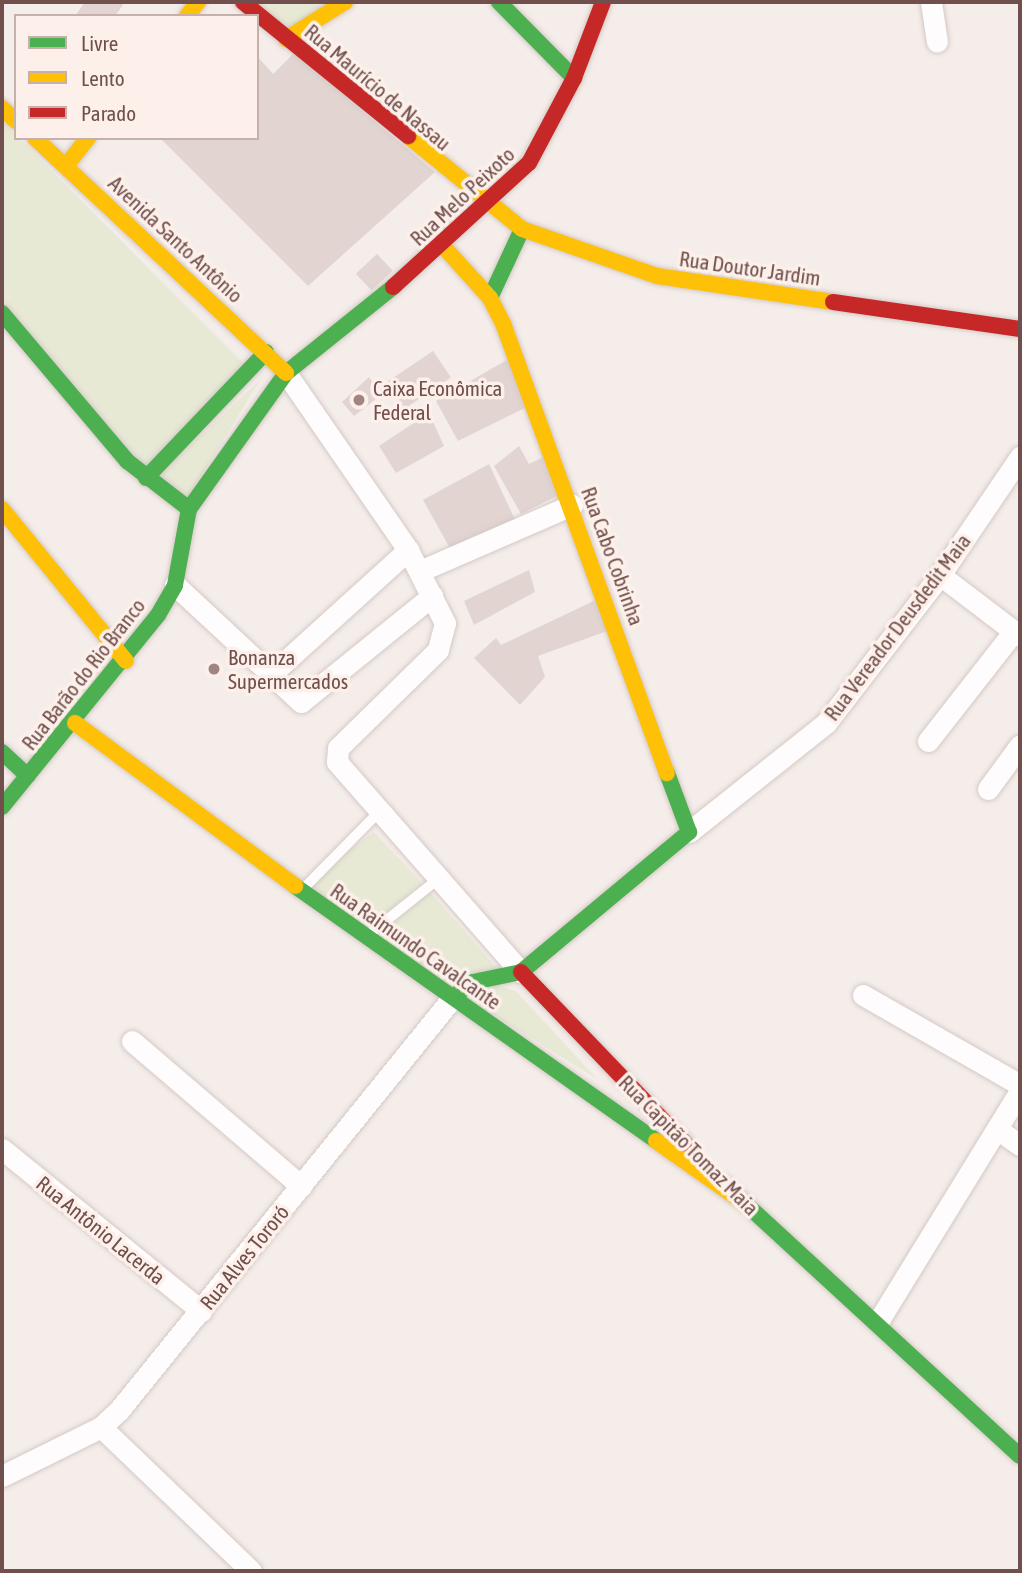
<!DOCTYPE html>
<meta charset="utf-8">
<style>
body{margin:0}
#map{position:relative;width:1022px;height:1573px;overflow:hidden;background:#f5ede9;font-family:"Asap Condensed",sans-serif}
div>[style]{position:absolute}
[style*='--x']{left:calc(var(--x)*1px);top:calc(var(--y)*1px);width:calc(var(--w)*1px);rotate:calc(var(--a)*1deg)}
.green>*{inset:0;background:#e7e9d5}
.building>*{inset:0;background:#e1d4d1;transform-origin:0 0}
.roads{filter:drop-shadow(0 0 2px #d4c9c6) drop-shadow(0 0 2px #d4c9c6)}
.lane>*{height:10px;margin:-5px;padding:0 5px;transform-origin:5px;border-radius:5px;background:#fefcfc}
.street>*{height:21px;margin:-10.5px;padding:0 10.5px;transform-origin:10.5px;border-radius:10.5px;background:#fefcfc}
.fast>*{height:16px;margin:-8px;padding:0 8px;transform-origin:8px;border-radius:8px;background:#4caf50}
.slow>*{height:16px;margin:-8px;padding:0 8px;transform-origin:8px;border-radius:8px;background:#ffc107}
.jam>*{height:16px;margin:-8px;padding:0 8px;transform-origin:8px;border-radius:8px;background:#c62828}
.dots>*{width:19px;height:19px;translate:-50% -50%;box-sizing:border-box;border:4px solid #fdf0ea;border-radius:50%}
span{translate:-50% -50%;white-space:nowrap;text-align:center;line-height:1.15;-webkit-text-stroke:7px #fdf0ea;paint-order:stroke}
.street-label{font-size:21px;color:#704f4c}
.poi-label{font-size:21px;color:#704f4c}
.left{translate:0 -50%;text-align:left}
.frame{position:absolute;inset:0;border:4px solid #704f4c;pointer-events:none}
.legend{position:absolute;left:14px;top:14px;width:245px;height:126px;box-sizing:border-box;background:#fdf0ea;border:2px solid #c5b0ab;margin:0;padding:9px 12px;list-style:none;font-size:21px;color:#704f4c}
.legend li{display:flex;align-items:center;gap:14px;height:35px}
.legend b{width:35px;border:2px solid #c5b0ab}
</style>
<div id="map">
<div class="green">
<div style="clip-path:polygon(249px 2px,336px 2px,287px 33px)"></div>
<div style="clip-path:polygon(2px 121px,245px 365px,143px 471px,2px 298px)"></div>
<div style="clip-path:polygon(261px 379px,187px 499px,155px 478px)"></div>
<div style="clip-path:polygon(374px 832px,422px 883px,365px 931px,310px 890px,329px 864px)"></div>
<div style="clip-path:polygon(430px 892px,502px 974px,453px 988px,376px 938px)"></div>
<div style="clip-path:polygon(481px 981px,516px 991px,597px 1079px,464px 996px)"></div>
</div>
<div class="building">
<div style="clip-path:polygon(85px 2px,120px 2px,123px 5px,115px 16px,75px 16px)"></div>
<div style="clip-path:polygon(294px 53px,435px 172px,308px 286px,160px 138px,257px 138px,257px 56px,273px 74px)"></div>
<div style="left:377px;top:254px;width:23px;height:29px;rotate:47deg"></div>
<div style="left:433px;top:351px;width:32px;height:56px;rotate:56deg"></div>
<div style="clip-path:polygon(510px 358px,531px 405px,458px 441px,436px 401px)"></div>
<div style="clip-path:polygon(369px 377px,381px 395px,354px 416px,342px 402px)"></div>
<div style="clip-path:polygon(429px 413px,444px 446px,396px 473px,379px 446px)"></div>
<div style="clip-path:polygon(519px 446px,529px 464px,550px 454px,561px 494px,521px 514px,494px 466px)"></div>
<div style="clip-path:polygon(489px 464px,516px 522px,451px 550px,423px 500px)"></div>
<div style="clip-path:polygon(529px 570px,535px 592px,474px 625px,464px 601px)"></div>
<div style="clip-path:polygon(600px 598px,610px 630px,538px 656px,545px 677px,520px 705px,474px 658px,496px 638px,501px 645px)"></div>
</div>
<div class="roads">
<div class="lane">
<div style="--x:303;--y:889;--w:105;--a:-45.4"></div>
<div style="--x:368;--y:935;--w:88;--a:-38.6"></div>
</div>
<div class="street">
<div style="--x:931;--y:2;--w:40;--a:81.5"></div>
<div style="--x:286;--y:373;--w:215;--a:55.4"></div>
<div style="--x:408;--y:550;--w:82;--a:63.1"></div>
<div style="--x:445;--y:623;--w:28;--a:105"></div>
<div style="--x:438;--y:650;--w:140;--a:135.6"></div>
<div style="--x:338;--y:748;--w:14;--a:94"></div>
<div style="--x:337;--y:762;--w:279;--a:48.8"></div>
<div style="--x:420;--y:571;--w:166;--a:-23.5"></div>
<div style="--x:940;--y:575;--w:101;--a:37.3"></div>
<div style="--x:175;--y:585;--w:172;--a:42.9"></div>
<div style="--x:301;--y:702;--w:169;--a:-39"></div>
<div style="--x:269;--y:676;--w:188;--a:-42.2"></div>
<div style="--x:928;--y:741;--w:140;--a:-52"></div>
<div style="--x:988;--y:789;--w:54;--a:-54"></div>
<div style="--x:689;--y:832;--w:175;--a:-38.5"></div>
<div style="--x:826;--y:723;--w:187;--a:-52.4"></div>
<div style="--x:940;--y:575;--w:143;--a:-55.9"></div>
<div style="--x:863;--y:995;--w:181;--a:29.8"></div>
<div style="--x:132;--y:1041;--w:223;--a:40.6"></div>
<div style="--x:997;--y:1129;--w:28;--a:35"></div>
<div style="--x:2;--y:1149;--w:257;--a:39.1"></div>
<div style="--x:879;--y:1320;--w:269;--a:-58.4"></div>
<div style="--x:101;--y:1427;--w:208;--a:43.8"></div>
<div style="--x:2;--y:1476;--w:110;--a:-26.3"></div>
<div style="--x:101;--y:1427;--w:26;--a:-43"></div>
<div style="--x:120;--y:1409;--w:530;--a:-51.05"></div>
</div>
<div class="fast">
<div style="--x:499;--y:2;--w:107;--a:45.4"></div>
<div style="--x:490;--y:298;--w:76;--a:-65.1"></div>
<div style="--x:2;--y:313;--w:194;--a:49.8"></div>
<div style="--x:127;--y:461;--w:78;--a:37.7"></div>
<div style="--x:146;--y:478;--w:174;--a:-46.4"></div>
<div style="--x:2;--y:752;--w:35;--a:43"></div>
<div style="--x:2;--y:807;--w:247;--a:-50.9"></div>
<div style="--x:158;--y:615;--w:34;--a:-60"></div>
<div style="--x:175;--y:585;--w:77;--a:-79.6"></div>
<div style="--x:189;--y:509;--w:167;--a:-54.5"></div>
<div style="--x:286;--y:373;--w:137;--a:-38.8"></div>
<div style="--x:295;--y:886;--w:442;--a:35.2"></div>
<div style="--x:453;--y:997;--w:25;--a:-37"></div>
<div style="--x:473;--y:982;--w:49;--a:-11.8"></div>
<div style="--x:521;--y:972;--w:219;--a:-39.8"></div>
<div style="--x:689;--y:832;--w:63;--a:-110.4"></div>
<div style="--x:723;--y:1183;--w:403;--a:42.6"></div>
</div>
<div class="slow">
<div style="--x:187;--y:16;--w:18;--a:-52"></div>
<div style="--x:286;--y:39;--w:70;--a:-32.1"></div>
<div style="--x:2;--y:108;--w:19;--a:43"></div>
<div style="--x:408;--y:136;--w:147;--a:39.2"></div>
<div style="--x:522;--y:229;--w:143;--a:19.2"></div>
<div style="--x:657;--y:276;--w:178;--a:8.4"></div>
<div style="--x:35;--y:138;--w:344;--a:43.1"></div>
<div style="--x:66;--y:166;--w:36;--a:-52"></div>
<div style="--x:443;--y:246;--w:70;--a:47.9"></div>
<div style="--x:490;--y:298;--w:31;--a:63"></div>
<div style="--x:504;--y:326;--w:476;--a:70"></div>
<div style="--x:2;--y:509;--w:196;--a:50.8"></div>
<div style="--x:75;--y:723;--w:274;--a:36.5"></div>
<div style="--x:656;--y:1141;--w:99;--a:35.1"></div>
</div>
<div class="jam">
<div style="--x:243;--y:2;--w:213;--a:39.1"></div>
<div style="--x:393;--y:287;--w:184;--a:-42.4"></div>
<div style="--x:529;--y:163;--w:96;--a:-62.1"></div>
<div style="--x:574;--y:78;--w:81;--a:-69.1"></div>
<div style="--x:833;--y:302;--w:189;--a:8.2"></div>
<div style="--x:521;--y:972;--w:237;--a:46.2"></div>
</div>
</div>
<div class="dots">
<div style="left:359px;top:400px;background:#9f8683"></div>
<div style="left:214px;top:669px;background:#9f8683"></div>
</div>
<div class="street-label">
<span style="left:378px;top:87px;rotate:40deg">Rua Maurício de Nassau</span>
<span style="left:462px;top:196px;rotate:-43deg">Rua Melo Peixoto</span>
<span style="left:176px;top:239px;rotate:43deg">Avenida Santo Antônio</span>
<span style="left:750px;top:268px;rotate:8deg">Rua Doutor Jardim</span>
<span style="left:613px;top:556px;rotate:70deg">Rua Cabo Cobrinha</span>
<span style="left:897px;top:627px;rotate:-53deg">Rua Vereador Deusdedit Maia</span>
<span style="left:83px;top:674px;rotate:-52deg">Rua Barão do Rio Branco</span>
<span style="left:416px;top:946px;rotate:35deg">Rua Raimundo Cavalcante</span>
<span style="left:689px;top:1145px;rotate:45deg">Rua Capitão Tomaz Maia</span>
<span style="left:101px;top:1230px;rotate:39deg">Rua Antônio Lacerda</span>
<span style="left:244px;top:1257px;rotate:-51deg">Rua Alves Tororó</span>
</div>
<div class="poi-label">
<span class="left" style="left:373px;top:400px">Caixa Econômica<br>Federal</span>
<span class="left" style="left:228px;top:669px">Bonanza<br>Supermercados</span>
</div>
<div class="frame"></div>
<ul class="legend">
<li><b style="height:9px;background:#4caf50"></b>Livre</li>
<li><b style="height:9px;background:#ffc107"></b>Lento</li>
<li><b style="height:9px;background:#c62828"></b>Parado</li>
</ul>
</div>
